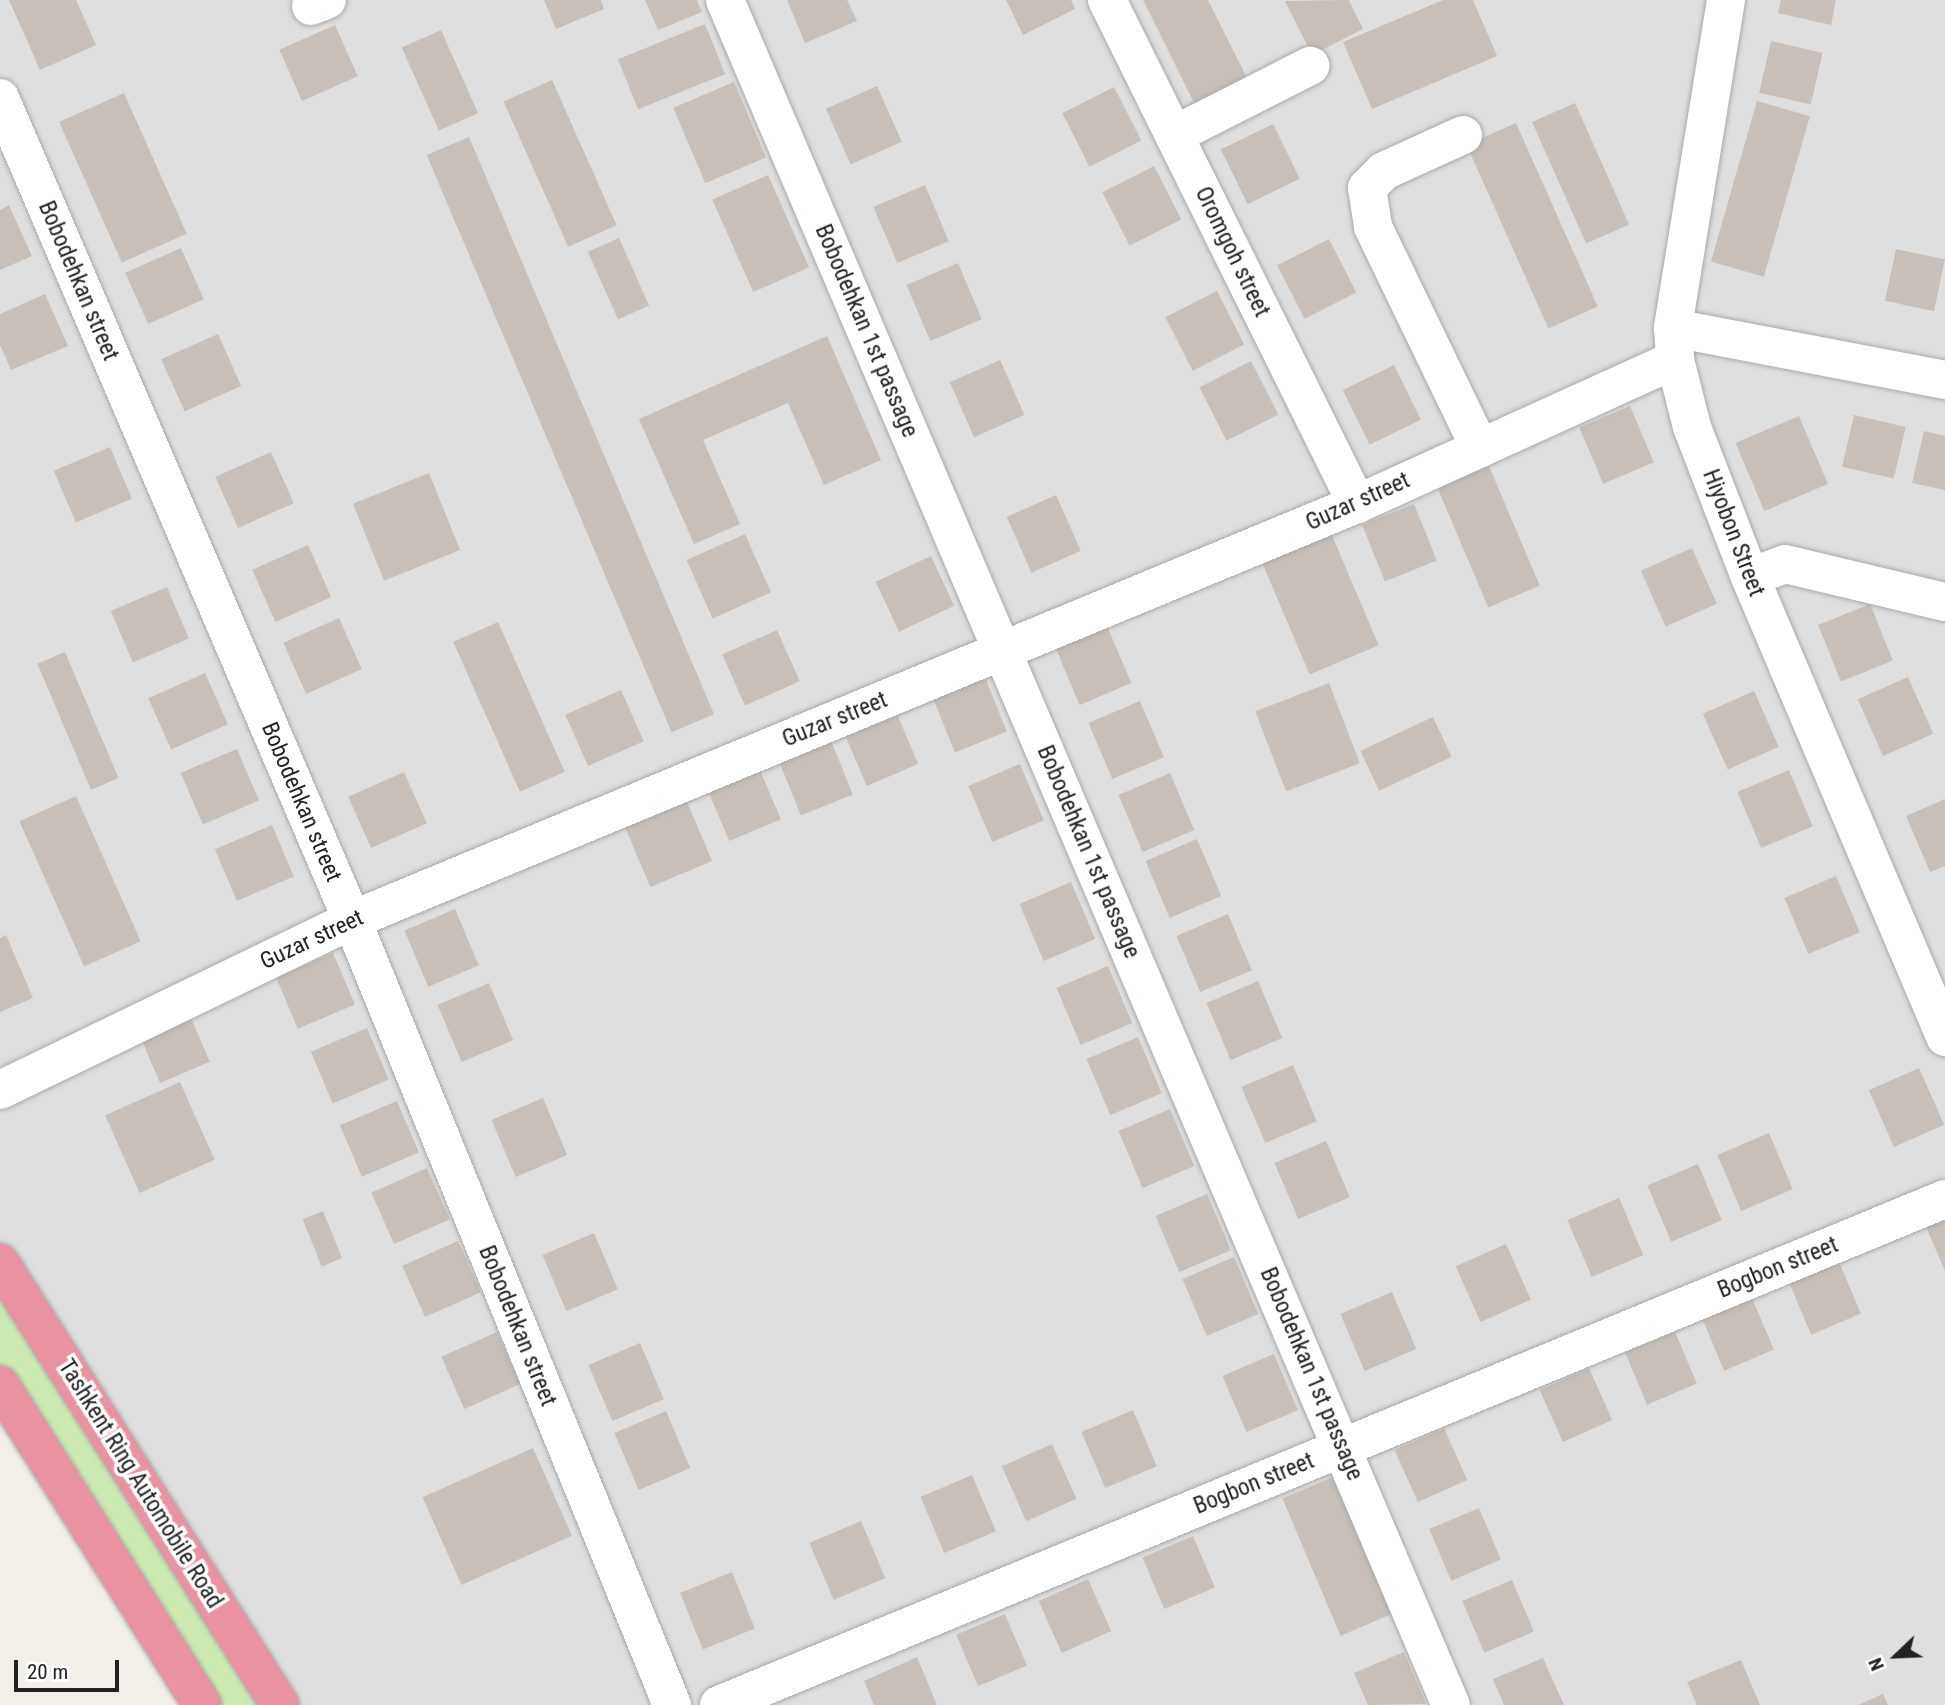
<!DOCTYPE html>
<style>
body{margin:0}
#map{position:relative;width:1945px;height:1705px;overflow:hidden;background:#f2efe9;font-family:"Roboto Condensed",sans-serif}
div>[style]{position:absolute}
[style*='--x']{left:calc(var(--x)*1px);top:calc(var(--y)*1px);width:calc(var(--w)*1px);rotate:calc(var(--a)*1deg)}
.residential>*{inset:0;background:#e0dfdf}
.grass>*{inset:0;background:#cdebb0;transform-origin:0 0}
.building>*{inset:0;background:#c7bfb8;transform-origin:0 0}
.roads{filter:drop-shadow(0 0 2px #a9a9a9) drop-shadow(0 0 2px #a9a9a9)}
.minor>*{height:38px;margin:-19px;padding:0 19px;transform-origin:19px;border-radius:19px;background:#fff}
.highway>*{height:38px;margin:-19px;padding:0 19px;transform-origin:19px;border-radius:19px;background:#e892a2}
span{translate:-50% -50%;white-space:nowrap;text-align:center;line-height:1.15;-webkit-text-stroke:7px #fff;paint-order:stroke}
.street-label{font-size:23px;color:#222}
.north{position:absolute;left:1861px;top:1621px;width:70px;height:70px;-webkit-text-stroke:5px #fff;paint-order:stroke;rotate:247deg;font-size:19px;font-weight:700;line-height:28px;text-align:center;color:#222}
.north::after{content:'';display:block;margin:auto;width:24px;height:32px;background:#222;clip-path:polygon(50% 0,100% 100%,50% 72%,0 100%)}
.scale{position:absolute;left:14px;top:1660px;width:105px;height:32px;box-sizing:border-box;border:4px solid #222;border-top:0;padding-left:9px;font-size:21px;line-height:24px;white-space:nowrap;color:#222;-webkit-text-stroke:5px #fff;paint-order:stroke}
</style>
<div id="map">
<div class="residential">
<div style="clip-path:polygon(0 0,1945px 0,1945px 1705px,280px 1705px,0 1263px)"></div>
</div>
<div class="grass">
<div style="left:0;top:1288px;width:494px;height:46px;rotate:58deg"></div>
</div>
<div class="building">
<div style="clip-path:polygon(9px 0,76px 0,96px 45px,40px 70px)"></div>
<div style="clip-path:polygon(544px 0,601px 0,604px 9px,556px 29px)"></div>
<div style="clip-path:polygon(645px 0,697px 0,702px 12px,658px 30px)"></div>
<div style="clip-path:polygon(787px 0,847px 0,857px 21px,805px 43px)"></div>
<div style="clip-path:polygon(1006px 0,1071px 0,1075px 9px,1023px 35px)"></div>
<div style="clip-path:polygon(1143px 0,1208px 0,1248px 80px,1195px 105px)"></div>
<div style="clip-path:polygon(1349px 0,1363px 29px,1312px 55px,1285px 1px)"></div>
<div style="clip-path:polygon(1443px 0,1473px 0,1497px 56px,1372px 109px,1343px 42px)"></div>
<div style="clip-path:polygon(1781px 0,1836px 0,1831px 25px,1778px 13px)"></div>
<div style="left:705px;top:24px;width:54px;height:94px;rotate:68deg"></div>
<div style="left:335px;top:25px;width:56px;height:61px;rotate:66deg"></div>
<div style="left:441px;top:30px;width:91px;height:43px;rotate:66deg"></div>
<div style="left:1771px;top:41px;width:53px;height:53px;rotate:13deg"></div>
<div style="left:552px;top:80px;width:159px;height:53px;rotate:66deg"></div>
<div style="left:734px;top:82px;width:82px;height:66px;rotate:67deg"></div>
<div style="left:877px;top:86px;width:61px;height:56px;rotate:66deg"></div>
<div style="left:1114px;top:87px;width:60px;height:58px;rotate:63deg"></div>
<div style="left:124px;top:93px;width:154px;height:71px;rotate:66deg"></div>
<div style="left:1757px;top:101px;width:55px;height:167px;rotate:16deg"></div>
<div style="left:1575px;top:103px;width:133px;height:47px;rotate:66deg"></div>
<div style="left:1516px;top:123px;width:201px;height:54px;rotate:66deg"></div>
<div style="left:1273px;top:124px;width:61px;height:58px;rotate:64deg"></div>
<div style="left:469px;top:137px;width:627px;height:46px;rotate:67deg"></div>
<div style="left:1154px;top:166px;width:60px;height:58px;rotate:63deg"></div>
<div style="left:768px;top:175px;width:101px;height:61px;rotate:66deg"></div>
<div style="left:925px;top:185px;width:61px;height:56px;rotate:67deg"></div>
<div style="clip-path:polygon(9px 205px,32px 256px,0 270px,0 210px)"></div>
<div style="left:619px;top:238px;width:74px;height:34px;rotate:66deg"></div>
<div style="left:1329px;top:239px;width:60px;height:58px;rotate:63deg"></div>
<div style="left:181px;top:248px;width:56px;height:61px;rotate:66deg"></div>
<div style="left:1896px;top:249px;width:50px;height:53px;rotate:12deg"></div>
<div style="left:958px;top:263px;width:61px;height:56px;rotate:67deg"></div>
<div style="left:1217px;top:291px;width:60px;height:58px;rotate:63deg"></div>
<div style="clip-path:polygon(45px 294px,68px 346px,11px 370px,0 345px,0 314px)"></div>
<div style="left:218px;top:334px;width:57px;height:62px;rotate:66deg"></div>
<div style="clip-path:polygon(827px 336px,881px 460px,824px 485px,788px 403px,703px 440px,740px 524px,694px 544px,639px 419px)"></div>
<div style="left:1000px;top:360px;width:60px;height:55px;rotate:66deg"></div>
<div style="left:1251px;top:361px;width:60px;height:58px;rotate:63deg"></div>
<div style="left:1394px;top:365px;width:61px;height:57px;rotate:64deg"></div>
<div style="left:1630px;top:406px;width:61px;height:55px;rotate:67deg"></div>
<div style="left:1854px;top:415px;width:53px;height:53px;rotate:13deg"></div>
<div style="left:1799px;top:416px;width:74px;height:69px;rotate:67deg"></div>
<div style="clip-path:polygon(1924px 431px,1945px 436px,1945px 490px,1912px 483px)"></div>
<div style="left:110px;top:447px;width:56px;height:61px;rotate:67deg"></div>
<div style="left:271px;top:452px;width:56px;height:61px;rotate:66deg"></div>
<div style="left:1489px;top:466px;width:130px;height:56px;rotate:67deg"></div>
<div style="left:429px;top:473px;width:83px;height:82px;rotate:68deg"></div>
<div style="left:1056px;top:495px;width:61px;height:54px;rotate:66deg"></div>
<div style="left:1414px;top:504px;width:61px;height:56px;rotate:68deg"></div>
<div style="left:1331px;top:533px;width:122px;height:75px;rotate:67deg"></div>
<div style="left:745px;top:534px;width:64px;height:64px;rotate:66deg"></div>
<div style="left:308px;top:545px;width:57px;height:61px;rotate:66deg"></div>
<div style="left:1692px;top:548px;width:61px;height:56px;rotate:66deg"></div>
<div style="left:931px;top:556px;width:55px;height:61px;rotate:65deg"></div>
<div style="left:167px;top:587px;width:56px;height:61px;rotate:67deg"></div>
<div style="left:1870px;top:604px;width:61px;height:56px;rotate:68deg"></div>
<div style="left:339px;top:618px;width:56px;height:61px;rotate:66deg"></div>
<div style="left:498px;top:622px;width:164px;height:49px;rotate:66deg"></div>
<div style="left:1107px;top:626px;width:62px;height:56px;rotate:67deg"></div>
<div style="left:777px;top:630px;width:56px;height:60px;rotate:66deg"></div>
<div style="left:65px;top:652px;width:137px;height:30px;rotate:67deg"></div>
<div style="left:205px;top:673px;width:56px;height:62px;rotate:66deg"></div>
<div style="left:984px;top:675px;width:61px;height:56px;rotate:68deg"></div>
<div style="left:1908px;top:677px;width:62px;height:55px;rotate:66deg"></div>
<div style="left:1329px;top:683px;width:86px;height:79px;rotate:69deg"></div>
<div style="left:621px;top:690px;width:56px;height:61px;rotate:66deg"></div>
<div style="left:1754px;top:691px;width:61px;height:56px;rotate:66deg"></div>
<div style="left:1140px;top:701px;width:61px;height:56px;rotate:67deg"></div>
<div style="left:894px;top:707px;width:62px;height:56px;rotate:67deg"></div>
<div style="left:1433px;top:717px;width:44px;height:80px;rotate:65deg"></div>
<div style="left:830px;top:738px;width:61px;height:56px;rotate:68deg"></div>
<div style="left:237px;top:749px;width:56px;height:61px;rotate:67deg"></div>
<div style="left:757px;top:763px;width:61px;height:56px;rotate:67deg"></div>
<div style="left:1020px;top:764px;width:61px;height:56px;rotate:67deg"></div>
<div style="left:1789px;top:770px;width:61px;height:56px;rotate:67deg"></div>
<div style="left:404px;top:772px;width:56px;height:61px;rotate:66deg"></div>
<div style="left:1170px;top:773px;width:62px;height:56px;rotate:67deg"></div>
<div style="left:682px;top:790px;width:77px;height:67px;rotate:67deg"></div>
<div style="left:76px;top:796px;width:159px;height:62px;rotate:66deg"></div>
<div style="clip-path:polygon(1945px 799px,1945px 866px,1930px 872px,1906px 816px)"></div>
<div style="left:272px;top:825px;width:56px;height:62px;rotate:67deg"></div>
<div style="left:1197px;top:839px;width:62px;height:56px;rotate:67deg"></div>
<div style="left:1836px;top:876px;width:61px;height:56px;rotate:67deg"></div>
<div style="left:1071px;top:882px;width:62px;height:56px;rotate:67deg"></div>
<div style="left:455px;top:909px;width:61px;height:55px;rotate:67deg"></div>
<div style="left:1228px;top:914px;width:61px;height:56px;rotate:67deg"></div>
<div style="clip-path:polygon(6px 935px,33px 998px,0 1012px,0 938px)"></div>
<div style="left:333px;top:953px;width:56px;height:62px;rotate:67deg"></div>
<div style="left:1108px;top:966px;width:62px;height:56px;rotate:67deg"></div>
<div style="left:1258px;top:981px;width:62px;height:56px;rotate:67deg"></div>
<div style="left:489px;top:983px;width:62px;height:56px;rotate:67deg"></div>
<div style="left:189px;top:1013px;width:53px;height:54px;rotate:67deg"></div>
<div style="left:367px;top:1028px;width:56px;height:61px;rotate:67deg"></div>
<div style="left:1138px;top:1037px;width:61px;height:56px;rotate:67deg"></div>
<div style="left:1293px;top:1065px;width:61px;height:56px;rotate:67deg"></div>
<div style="left:1919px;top:1068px;width:62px;height:55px;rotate:66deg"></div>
<div style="left:180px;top:1082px;width:85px;height:82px;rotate:66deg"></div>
<div style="left:543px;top:1098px;width:62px;height:56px;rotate:67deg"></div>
<div style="left:397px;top:1101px;width:56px;height:62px;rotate:67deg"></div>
<div style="left:1170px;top:1109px;width:62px;height:56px;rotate:67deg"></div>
<div style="left:1769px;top:1133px;width:61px;height:56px;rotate:67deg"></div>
<div style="left:1326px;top:1141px;width:61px;height:56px;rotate:67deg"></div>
<div style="left:1698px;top:1164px;width:61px;height:55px;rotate:67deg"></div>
<div style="left:427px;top:1168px;width:56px;height:61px;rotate:66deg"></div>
<div style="left:1207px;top:1194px;width:61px;height:56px;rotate:67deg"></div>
<div style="left:1619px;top:1198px;width:62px;height:56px;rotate:67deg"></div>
<div style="left:323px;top:1211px;width:51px;height:22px;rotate:68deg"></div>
<div style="clip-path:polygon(1945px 1219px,1945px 1271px,1926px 1227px)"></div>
<div style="left:594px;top:1233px;width:61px;height:56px;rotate:67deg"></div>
<div style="left:458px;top:1241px;width:56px;height:61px;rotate:66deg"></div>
<div style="left:1506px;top:1244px;width:61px;height:55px;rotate:66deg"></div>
<div style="left:1234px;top:1257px;width:62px;height:56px;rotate:67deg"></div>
<div style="left:1839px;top:1262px;width:56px;height:54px;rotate:67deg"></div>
<div style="left:1392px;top:1292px;width:62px;height:56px;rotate:67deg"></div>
<div style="left:1752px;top:1298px;width:56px;height:54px;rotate:67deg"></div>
<div style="left:497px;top:1332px;width:57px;height:61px;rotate:66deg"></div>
<div style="left:1675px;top:1332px;width:56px;height:54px;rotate:67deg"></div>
<div style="left:640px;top:1343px;width:61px;height:56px;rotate:67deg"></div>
<div style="left:1274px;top:1354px;width:61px;height:56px;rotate:67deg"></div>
<div style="left:1589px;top:1368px;width:57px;height:54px;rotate:66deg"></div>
<div style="left:1133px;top:1410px;width:61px;height:56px;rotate:67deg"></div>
<div style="left:666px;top:1411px;width:62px;height:56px;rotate:67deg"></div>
<div style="left:1444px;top:1428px;width:57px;height:54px;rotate:66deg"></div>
<div style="left:1052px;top:1444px;width:60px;height:55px;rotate:66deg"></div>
<div style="left:533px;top:1448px;width:96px;height:121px;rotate:66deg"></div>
<div style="left:972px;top:1475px;width:61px;height:56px;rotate:67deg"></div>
<div style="left:1333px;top:1477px;width:149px;height:55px;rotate:67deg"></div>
<div style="left:1479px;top:1508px;width:56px;height:54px;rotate:67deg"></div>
<div style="left:861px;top:1521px;width:62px;height:56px;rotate:67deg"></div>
<div style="left:1193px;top:1536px;width:56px;height:55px;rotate:67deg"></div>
<div style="left:732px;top:1572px;width:61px;height:56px;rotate:68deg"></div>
<div style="left:1088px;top:1579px;width:57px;height:54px;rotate:66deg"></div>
<div style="left:1512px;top:1580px;width:56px;height:54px;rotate:67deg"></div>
<div style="left:1005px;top:1614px;width:56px;height:53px;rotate:67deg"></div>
<div style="clip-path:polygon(1404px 1652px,1426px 1704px,1368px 1705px,1354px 1673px)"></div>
<div style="clip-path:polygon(917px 1657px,937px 1705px,874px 1705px,864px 1681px)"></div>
<div style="clip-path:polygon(1543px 1658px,1564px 1705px,1504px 1705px,1493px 1679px)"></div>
<div style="clip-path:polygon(1741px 1660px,1760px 1705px,1697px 1705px,1687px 1682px)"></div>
<div style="clip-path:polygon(1883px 1694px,1888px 1705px,1858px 1705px)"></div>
</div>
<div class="roads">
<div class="minor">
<div style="--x:725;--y:0;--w:1853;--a:66.94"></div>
<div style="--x:1107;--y:0;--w:563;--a:63.62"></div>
<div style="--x:1726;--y:0;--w:332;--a:99.2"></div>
<div style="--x:1673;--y:328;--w:32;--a:86"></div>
<div style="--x:1675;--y:360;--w:69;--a:75.8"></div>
<div style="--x:1692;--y:427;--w:161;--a:68.9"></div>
<div style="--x:1750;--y:577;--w:500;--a:67"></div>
<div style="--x:311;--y:6;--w:17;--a:-21"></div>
<div style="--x:0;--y:98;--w:894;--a:66.82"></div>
<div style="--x:352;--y:920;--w:848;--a:67.82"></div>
<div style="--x:1174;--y:135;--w:153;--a:-26.9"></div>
<div style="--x:1463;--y:135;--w:87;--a:155.5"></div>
<div style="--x:1384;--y:171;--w:24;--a:135"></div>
<div style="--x:1367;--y:188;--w:39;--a:81"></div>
<div style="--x:1373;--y:227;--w:246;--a:64.2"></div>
<div style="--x:1673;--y:328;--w:277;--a:10.8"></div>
<div style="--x:1750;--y:577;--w:37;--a:-20"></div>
<div style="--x:1785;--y:564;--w:164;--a:13.4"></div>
<div style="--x:0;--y:1090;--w:391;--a:-25.8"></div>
<div style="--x:352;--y:920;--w:1088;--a:-22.49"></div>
<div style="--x:1357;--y:504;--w:349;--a:-24.4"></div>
<div style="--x:719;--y:1705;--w:1326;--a:-22.43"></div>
</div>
<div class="highway">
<div style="--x:0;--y:1263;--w:523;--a:57.65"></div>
<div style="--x:0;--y:1385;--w:378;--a:57.7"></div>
</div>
</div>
<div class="street-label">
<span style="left:1232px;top:252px;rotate:64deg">Oromgoh street</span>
<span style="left:78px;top:281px;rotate:67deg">Bobodehkan street</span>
<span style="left:866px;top:331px;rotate:67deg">Bobodehkan 1st passage</span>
<span style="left:1358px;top:502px;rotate:-24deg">Guzar street</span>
<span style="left:1733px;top:533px;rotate:69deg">Hiyobon Street</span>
<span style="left:835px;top:720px;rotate:-22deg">Guzar street</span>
<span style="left:301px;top:802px;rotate:67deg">Bobodehkan street</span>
<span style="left:1088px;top:852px;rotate:67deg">Bobodehkan 1st passage</span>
<span style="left:312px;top:940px;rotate:-25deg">Guzar street</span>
<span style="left:1778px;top:1268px;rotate:-22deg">Bogbon street</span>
<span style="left:517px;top:1326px;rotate:68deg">Bobodehkan street</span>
<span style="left:1311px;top:1374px;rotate:67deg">Bobodehkan 1st passage</span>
<span style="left:140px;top:1484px;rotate:58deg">Tashkent Ring Automobile Road</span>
<span style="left:1254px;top:1484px;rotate:-22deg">Bogbon street</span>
</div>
<div class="north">N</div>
<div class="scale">20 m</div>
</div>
